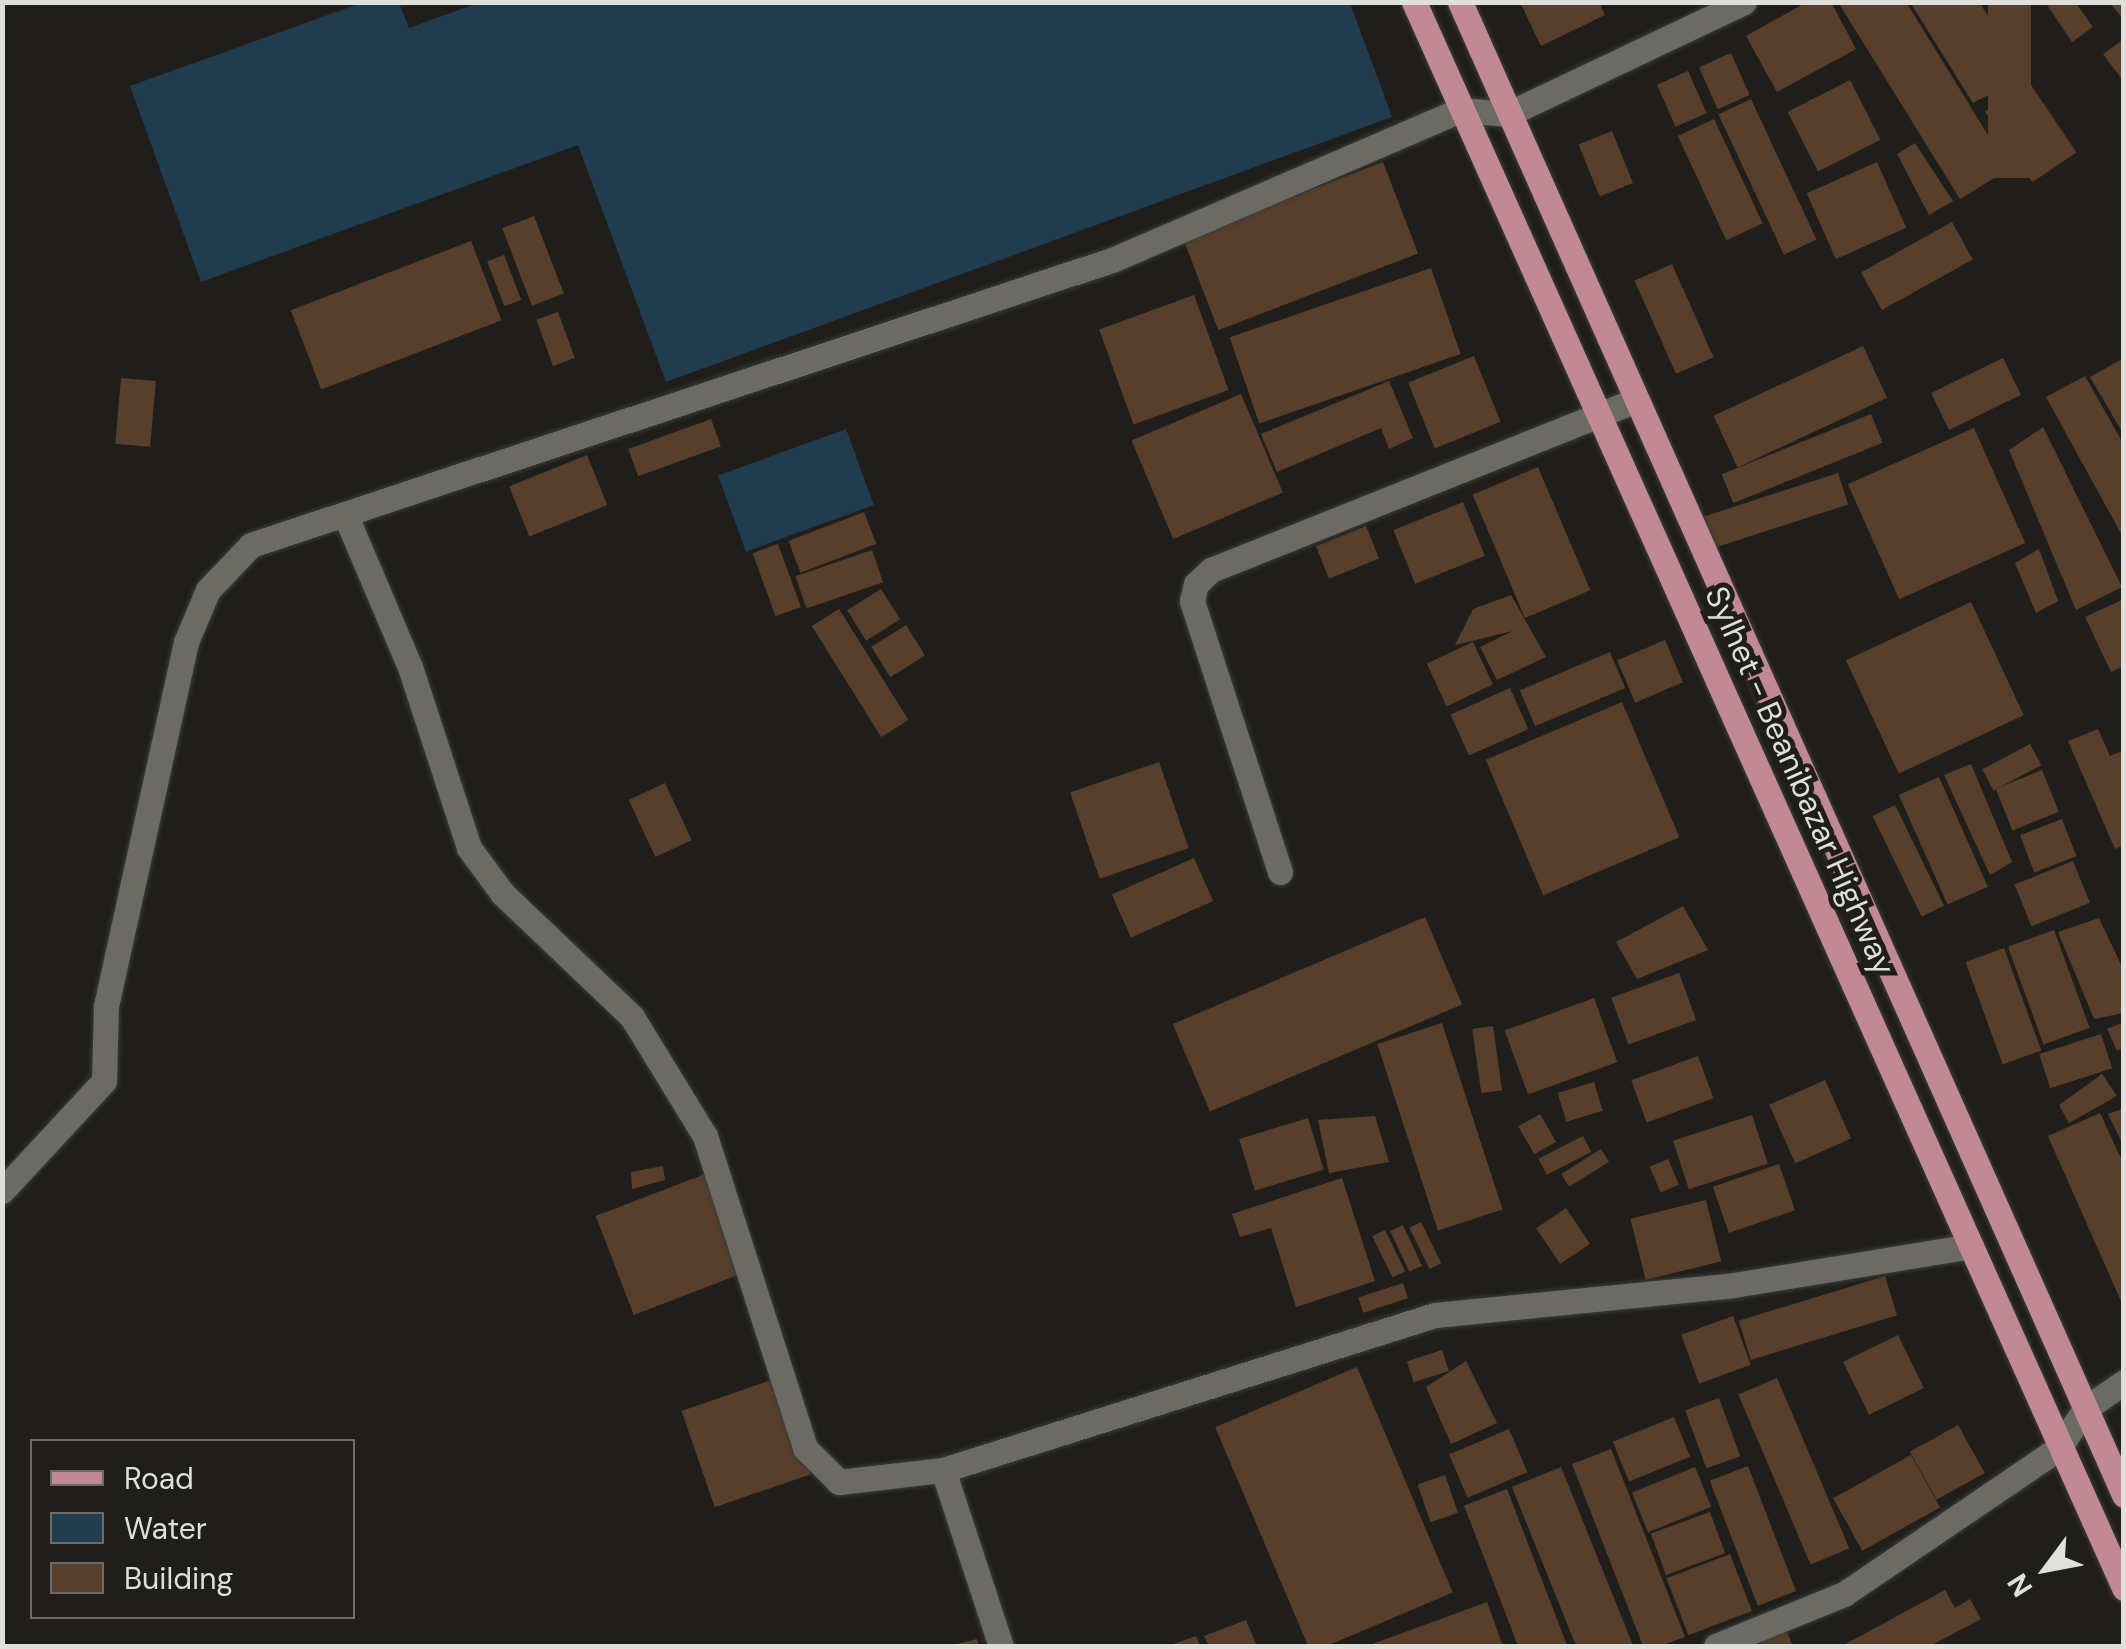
<!DOCTYPE html>
<style>
body{margin:0}
#map{position:relative;width:2126px;height:1649px;overflow:hidden;background:#201e1b;font-family:"DM Sans",sans-serif}
div>[style]{position:absolute}
[style*='--x']{left:calc(var(--x)*1px);top:calc(var(--y)*1px);width:calc(var(--w)*1px);rotate:calc(var(--a)*1deg)}
.water>*{inset:0;background:#213c4f;transform-origin:0 0}
.building>*{inset:0;background:#583f2b;transform-origin:0 0}
.roads{filter:drop-shadow(0 0 2px #3c3c39) drop-shadow(0 0 2px #3c3c39)}
.minor>*{height:25px;margin:-12.5px;padding:0 12.5px;transform-origin:12.5px;border-radius:12.5px;background:#6b6a65}
.major>*{height:25px;margin:-12.5px;padding:0 12.5px;transform-origin:12.5px;border-radius:12.5px;background:#c18993}
span{translate:-50% -50%;white-space:nowrap;text-align:center;line-height:1.15;-webkit-text-stroke:10px #201e1b;paint-order:stroke}
.street-label{font-size:32px;color:#dfdfdc}
.frame{position:absolute;inset:0;border:5px solid #dfdfdc;pointer-events:none}
.legend{position:absolute;left:30px;top:1439px;width:325px;height:180px;box-sizing:border-box;background:#201e1b;border:2px solid #6c6b68;margin:0;padding:12px 18px;list-style:none;font-size:30px;color:#dfdfdc}
.legend li{display:flex;align-items:center;gap:20px;height:50px}
.legend b{width:50px;border:2px solid #6c6b68}
.north{position:absolute;left:1996px;top:1519px;width:100px;height:100px;-webkit-text-stroke:8px #201e1b;paint-order:stroke;rotate:238deg;font-size:28px;font-weight:700;line-height:40px;text-align:center;color:#dfdfdc}
.north::after{content:'';display:block;margin:auto;width:35px;height:45px;background:#dfdfdc;clip-path:polygon(50% 0,100% 100%,50% 72%,0 100%)}
</style>
<div id="map">
<div class="water">
<div style="clip-path:polygon(481px 2px,1350px 3px,1392px 117px,666px 382px,578px 145px,201px 282px,130px 86px,361px 3px,399px 3px,409px 28px)"></div>
<div style="left:846px;top:429px;width:81px;height:136px;rotate:70deg"></div>
</div>
<div class="building">
<div style="clip-path:polygon(1520px 2px,1599px 2px,1605px 15px,1541px 46px)"></div>
<div style="clip-path:polygon(1807px 2px,1831px 2px,1856px 49px,1777px 92px,1746px 36px)"></div>
<div style="clip-path:polygon(1838px 2px,1906px 2px,2009px 169px,1960px 199px)"></div>
<div style="clip-path:polygon(1910px 2px,1979px 2px,2027px 75px,1973px 103px)"></div>
<div style="left:1988px;top:2px;width:43px;height:176px"></div>
<div style="clip-path:polygon(2045px 2px,2075px 2px,2093px 27px,2072px 42px)"></div>
<div style="clip-path:polygon(2109px 2px,2124px 2px,2124px 20px)"></div>
<div style="clip-path:polygon(2124px 39px,2124px 82px,2103px 54px)"></div>
<div style="left:1731px;top:53px;width:46px;height:35px;rotate:66deg"></div>
<div style="left:1688px;top:71px;width:46px;height:34px;rotate:66deg"></div>
<div style="left:1850px;top:80px;width:67px;height:70px;rotate:63deg"></div>
<div style="left:2029px;top:82px;width:85px;height:53px;rotate:56deg"></div>
<div style="left:1751px;top:99px;width:155px;height:36px;rotate:65deg"></div>
<div style="left:1714px;top:119px;width:115px;height:40px;rotate:65deg"></div>
<div style="left:1612px;top:131px;width:56px;height:36px;rotate:68deg"></div>
<div style="clip-path:polygon(1915px 143px,1953px 201px,1929px 215px,1897px 154px)"></div>
<div style="left:1383px;top:162px;width:98px;height:214px;rotate:69deg"></div>
<div style="left:1877px;top:162px;width:72px;height:77px;rotate:66deg"></div>
<div style="left:534px;top:216px;width:83px;height:34px;rotate:69deg"></div>
<div style="left:1952px;top:222px;width:43px;height:104px;rotate:61deg"></div>
<div style="left:471px;top:241px;width:85px;height:193px;rotate:69deg"></div>
<div style="left:504px;top:255px;width:48px;height:18px;rotate:69deg"></div>
<div style="left:1672px;top:264px;width:102px;height:41px;rotate:66deg"></div>
<div style="left:1431px;top:268px;width:91px;height:213px;rotate:71deg"></div>
<div style="left:1194px;top:295px;width:101px;height:101px;rotate:70deg"></div>
<div style="left:558px;top:312px;width:49px;height:23px;rotate:70deg"></div>
<div style="left:1863px;top:346px;width:57px;height:165px;rotate:65deg"></div>
<div style="left:1474px;top:356px;width:71px;height:71px;rotate:68deg"></div>
<div style="left:2003px;top:358px;width:41px;height:80px;rotate:64deg"></div>
<div style="clip-path:polygon(2124px 358px,2124px 435px,2090px 377px)"></div>
<div style="clip-path:polygon(2085px 376px,2124px 445px,2124px 539px,2046px 397px)"></div>
<div style="left:121px;top:378px;width:35px;height:66px;rotate:5deg"></div>
<div style="clip-path:polygon(1389px 381px,1413px 438px,1389px 449px,1381px 428px,1277px 472px,1261px 434px)"></div>
<div style="left:1241px;top:394px;width:107px;height:119px;rotate:67deg"></div>
<div style="left:1871px;top:414px;width:31px;height:161px;rotate:68deg"></div>
<div style="left:711px;top:419px;width:29px;height:88px;rotate:70deg"></div>
<div style="clip-path:polygon(2043px 427px,2122px 587px,2076px 610px,2009px 450px)"></div>
<div style="left:1974px;top:428px;width:126px;height:138px;rotate:66deg"></div>
<div style="left:587px;top:455px;width:54px;height:84px;rotate:68deg"></div>
<div style="left:1538px;top:467px;width:134px;height:71px;rotate:67deg"></div>
<div style="left:1838px;top:473px;width:33px;height:144px;rotate:72deg"></div>
<div style="left:1463px;top:502px;width:58px;height:75px;rotate:68deg"></div>
<div style="left:864px;top:512px;width:34px;height:81px;rotate:69deg"></div>
<div style="left:1366px;top:526px;width:35px;height:54px;rotate:68deg"></div>
<div style="left:778px;top:544px;width:67px;height:27px;rotate:70deg"></div>
<div style="clip-path:polygon(2039px 549px,2058px 601px,2036px 613px,2015px 563px)"></div>
<div style="left:872px;top:550px;width:34px;height:81px;rotate:71deg"></div>
<div style="left:881px;top:589px;width:36px;height:40px;rotate:58deg"></div>
<div style="clip-path:polygon(1511px 595px,1546px 657px,1497px 680px,1480px 647px,1513px 631px,1455px 645px,1473px 609px)"></div>
<div style="clip-path:polygon(2124px 599px,2124px 666px,2111px 672px,2085px 617px)"></div>
<div style="left:1971px;top:602px;width:125px;height:138px;rotate:65deg"></div>
<div style="left:839px;top:609px;width:131px;height:32px;rotate:58deg"></div>
<div style="left:906px;top:625px;width:36px;height:41px;rotate:58deg"></div>
<div style="left:1665px;top:640px;width:46px;height:52px;rotate:67deg"></div>
<div style="left:1473px;top:642px;width:47px;height:51px;rotate:65deg"></div>
<div style="left:1610px;top:652px;width:39px;height:98px;rotate:67deg"></div>
<div style="left:1510px;top:688px;width:45px;height:65px;rotate:66deg"></div>
<div style="left:1622px;top:702px;width:147px;height:148px;rotate:67deg"></div>
<div style="clip-path:polygon(2098px 729px,2110px 756px,2124px 750px,2124px 845px,2115px 849px,2068px 741px)"></div>
<div style="left:2030px;top:744px;width:24px;height:54px;rotate:62deg"></div>
<div style="left:1159px;top:762px;width:91px;height:94px;rotate:71deg"></div>
<div style="clip-path:polygon(1971px 764px,2012px 862px,1990px 875px,1944px 775px)"></div>
<div style="left:2042px;top:770px;width:45px;height:50px;rotate:68deg"></div>
<div style="left:1939px;top:777px;width:120px;height:44px;rotate:66deg"></div>
<div style="left:665px;top:783px;width:63px;height:40px;rotate:65deg"></div>
<div style="left:1895px;top:805px;width:112px;height:25px;rotate:64deg"></div>
<div style="left:2062px;top:819px;width:40px;height:45px;rotate:69deg"></div>
<div style="left:1194px;top:858px;width:47px;height:90px;rotate:66deg"></div>
<div style="left:2073px;top:861px;width:45px;height:63px;rotate:68deg"></div>
<div style="clip-path:polygon(1683px 906px,1708px 950px,1637px 979px,1616px 942px)"></div>
<div style="left:1425px;top:917px;width:95px;height:274px;rotate:67deg"></div>
<div style="clip-path:polygon(2099px 918px,2124px 971px,2124px 1013px,2094px 1019px,2058px 932px)"></div>
<div style="left:2054px;top:930px;width:104px;height:49px;rotate:70deg"></div>
<div style="left:2004px;top:948px;width:109px;height:41px;rotate:70deg"></div>
<div style="left:1679px;top:973px;width:50px;height:72px;rotate:70deg"></div>
<div style="left:1594px;top:998px;width:68px;height:95px;rotate:70deg"></div>
<div style="clip-path:polygon(2124px 1022px,2124px 1048px,2117px 1051px,2107px 1029px)"></div>
<div style="left:1442px;top:1023px;width:196px;height:68px;rotate:72deg"></div>
<div style="left:1493px;top:1026px;width:65px;height:21px;rotate:82deg"></div>
<div style="left:2101px;top:1034px;width:36px;height:65px;rotate:72deg"></div>
<div style="left:1698px;top:1056px;width:45px;height:71px;rotate:70deg"></div>
<div style="clip-path:polygon(2102px 1074px,2117px 1096px,2069px 1123px,2059px 1105px)"></div>
<div style="left:1825px;top:1080px;width:64px;height:61px;rotate:66deg"></div>
<div style="left:1594px;top:1082px;width:30px;height:38px;rotate:73deg"></div>
<div style="clip-path:polygon(2124px 1108px,2124px 1147px,2108px 1114px)"></div>
<div style="clip-path:polygon(2100px 1113px,2124px 1165px,2124px 1308px,2048px 1136px)"></div>
<div style="left:1540px;top:1114px;width:32px;height:25px;rotate:60deg"></div>
<div style="left:1752px;top:1115px;width:51px;height:83px;rotate:72deg"></div>
<div style="clip-path:polygon(1375px 1116px,1389px 1162px,1329px 1173px,1318px 1120px)"></div>
<div style="left:1308px;top:1118px;width:54px;height:72px;rotate:73deg"></div>
<div style="left:1583px;top:1136px;width:18px;height:50px;rotate:63deg"></div>
<div style="left:1601px;top:1149px;width:15px;height:47px;rotate:58deg"></div>
<div style="left:1668px;top:1159px;width:28px;height:20px;rotate:67deg"></div>
<div style="left:1779px;top:1164px;width:49px;height:70px;rotate:71deg"></div>
<div style="clip-path:polygon(663px 1166px,665px 1180px,632px 1189px,631px 1172px)"></div>
<div style="left:705px;top:1174px;width:106px;height:117px;rotate:69deg"></div>
<div style="clip-path:polygon(1342px 1178px,1375px 1281px,1296px 1307px,1271px 1228px,1240px 1237px,1232px 1214px)"></div>
<div style="left:1706px;top:1200px;width:63px;height:78px;rotate:76deg"></div>
<div style="left:1566px;top:1208px;width:43px;height:36px;rotate:56deg"></div>
<div style="left:1421px;top:1222px;width:46px;height:13px;rotate:64deg"></div>
<div style="left:1403px;top:1225px;width:45px;height:14px;rotate:65deg"></div>
<div style="left:1385px;top:1230px;width:46px;height:14px;rotate:64deg"></div>
<div style="left:1885px;top:1276px;width:41px;height:153px;rotate:73deg"></div>
<div style="left:1403px;top:1283px;width:16px;height:47px;rotate:72deg"></div>
<div style="left:1733px;top:1316px;width:52px;height:55px;rotate:70deg"></div>
<div style="left:1898px;top:1335px;width:59px;height:61px;rotate:64deg"></div>
<div style="left:1442px;top:1350px;width:22px;height:37px;rotate:72deg"></div>
<div style="clip-path:polygon(1466px 1361px,1497px 1423px,1451px 1444px,1426px 1387px)"></div>
<div style="left:1357px;top:1367px;width:245px;height:154px;rotate:67deg"></div>
<div style="left:777px;top:1378px;width:102px;height:101px;rotate:71deg"></div>
<div style="left:1777px;top:1378px;width:185px;height:42px;rotate:67deg"></div>
<div style="left:1719px;top:1398px;width:62px;height:36px;rotate:70deg"></div>
<div style="left:1674px;top:1417px;width:43px;height:66px;rotate:68deg"></div>
<div style="left:1958px;top:1425px;width:55px;height:55px;rotate:61deg"></div>
<div style="left:1509px;top:1429px;width:47px;height:65px;rotate:67deg"></div>
<div style="clip-path:polygon(1611px 1449px,1685px 1637px,1660px 1646px,1643px 1646px,1572px 1464px)"></div>
<div style="left:1911px;top:1455px;width:60px;height:89px;rotate:61deg"></div>
<div style="left:1748px;top:1466px;width:134px;height:41px;rotate:69deg"></div>
<div style="left:1561px;top:1467px;width:193px;height:53px;rotate:68deg"></div>
<div style="left:1695px;top:1467px;width:43px;height:68px;rotate:68deg"></div>
<div style="left:1445px;top:1475px;width:40px;height:29px;rotate:71deg"></div>
<div style="left:1507px;top:1489px;width:168px;height:46px;rotate:69deg"></div>
<div style="left:1710px;top:1512px;width:44px;height:63px;rotate:70deg"></div>
<div style="left:1730px;top:1554px;width:61px;height:68px;rotate:69deg"></div>
<div style="clip-path:polygon(1945px 1590px,1955px 1608px,1970px 1599px,1981px 1619px,1930px 1646px,1842px 1646px)"></div>
<div style="clip-path:polygon(1487px 1602px,1503px 1646px,1367px 1646px)"></div>
<div style="clip-path:polygon(1246px 1620px,1257px 1646px,1209px 1646px,1204px 1636px)"></div>
<div style="clip-path:polygon(1786px 1630px,1793px 1646px,1762px 1646px,1760px 1641px)"></div>
<div style="clip-path:polygon(1196px 1636px,1200px 1646px,1168px 1646px)"></div>
<div style="clip-path:polygon(977px 1639px,979px 1646px,954px 1646px,953px 1645px)"></div>
</div>
<div class="roads">
<div class="minor">
<div style="--x:345;--y:514;--w:166;--a:67"></div>
<div style="--x:410;--y:667;--w:190;--a:71.9"></div>
<div style="--x:469;--y:848;--w:57;--a:53.5"></div>
<div style="--x:503;--y:894;--w:178;--a:43.6"></div>
<div style="--x:632;--y:1017;--w:140;--a:58.5"></div>
<div style="--x:705;--y:1136;--w:328;--a:72.2"></div>
<div style="--x:805;--y:1448;--w:48;--a:45"></div>
<div style="--x:839;--y:1482;--w:105;--a:-6.6"></div>
<div style="--x:943;--y:1470;--w:185;--a:71.8"></div>
<div style="--x:1280;--y:872;--w:285;--a:-108"></div>
<div style="--x:1192;--y:601;--w:17;--a:-77"></div>
<div style="--x:1196;--y:584;--w:21;--a:-43"></div>
<div style="--x:1211;--y:570;--w:458;--a:-21.8"></div>
<div style="--x:2;--y:1191;--w:150;--a:-47.2"></div>
<div style="--x:104;--y:1081;--w:75;--a:-88.5"></div>
<div style="--x:106;--y:1006;--w:373;--a:-77.6"></div>
<div style="--x:186;--y:642;--w:56;--a:-67.1"></div>
<div style="--x:208;--y:590;--w:62;--a:-46.3"></div>
<div style="--x:251;--y:545;--w:907;--a:-18.32"></div>
<div style="--x:1112;--y:260;--w:379;--a:-23.3"></div>
<div style="--x:1460;--y:110;--w:48;--a:4.8"></div>
<div style="--x:1508;--y:114;--w:261;--a:-25.4"></div>
<div style="--x:943;--y:1470;--w:516;--a:-17.49"></div>
<div style="--x:1435;--y:1315;--w:301;--a:-5.7"></div>
<div style="--x:1734;--y:1285;--w:240;--a:-9.3"></div>
<div style="--x:1716;--y:1646;--w:138;--a:-22.1"></div>
<div style="--x:1844;--y:1594;--w:260;--a:-34.2"></div>
<div style="--x:2059;--y:1448;--w:47;--a:-56.3"></div>
<div style="--x:2085;--y:1409;--w:47;--a:-34.7"></div>
</div>
<div class="major">
<div style="--x:1414;--y:2;--w:1738;--a:65.88"></div>
<div style="--x:1460;--y:2;--w:1634;--a:66.02"></div>
</div>
</div>
<div class="street-label">
<span style="left:1800px;top:781px;rotate:66deg">Sylhet - Beanibazar Highway</span>
</div>
<div class="frame"></div>
<ul class="legend">
<li><b style="height:12px;background:#c18993"></b>Road</li>
<li><b style="height:28px;background:#213c4f"></b>Water</li>
<li><b style="height:28px;background:#583f2b"></b>Building</li>
</ul>
<div class="north">N</div>
</div>
